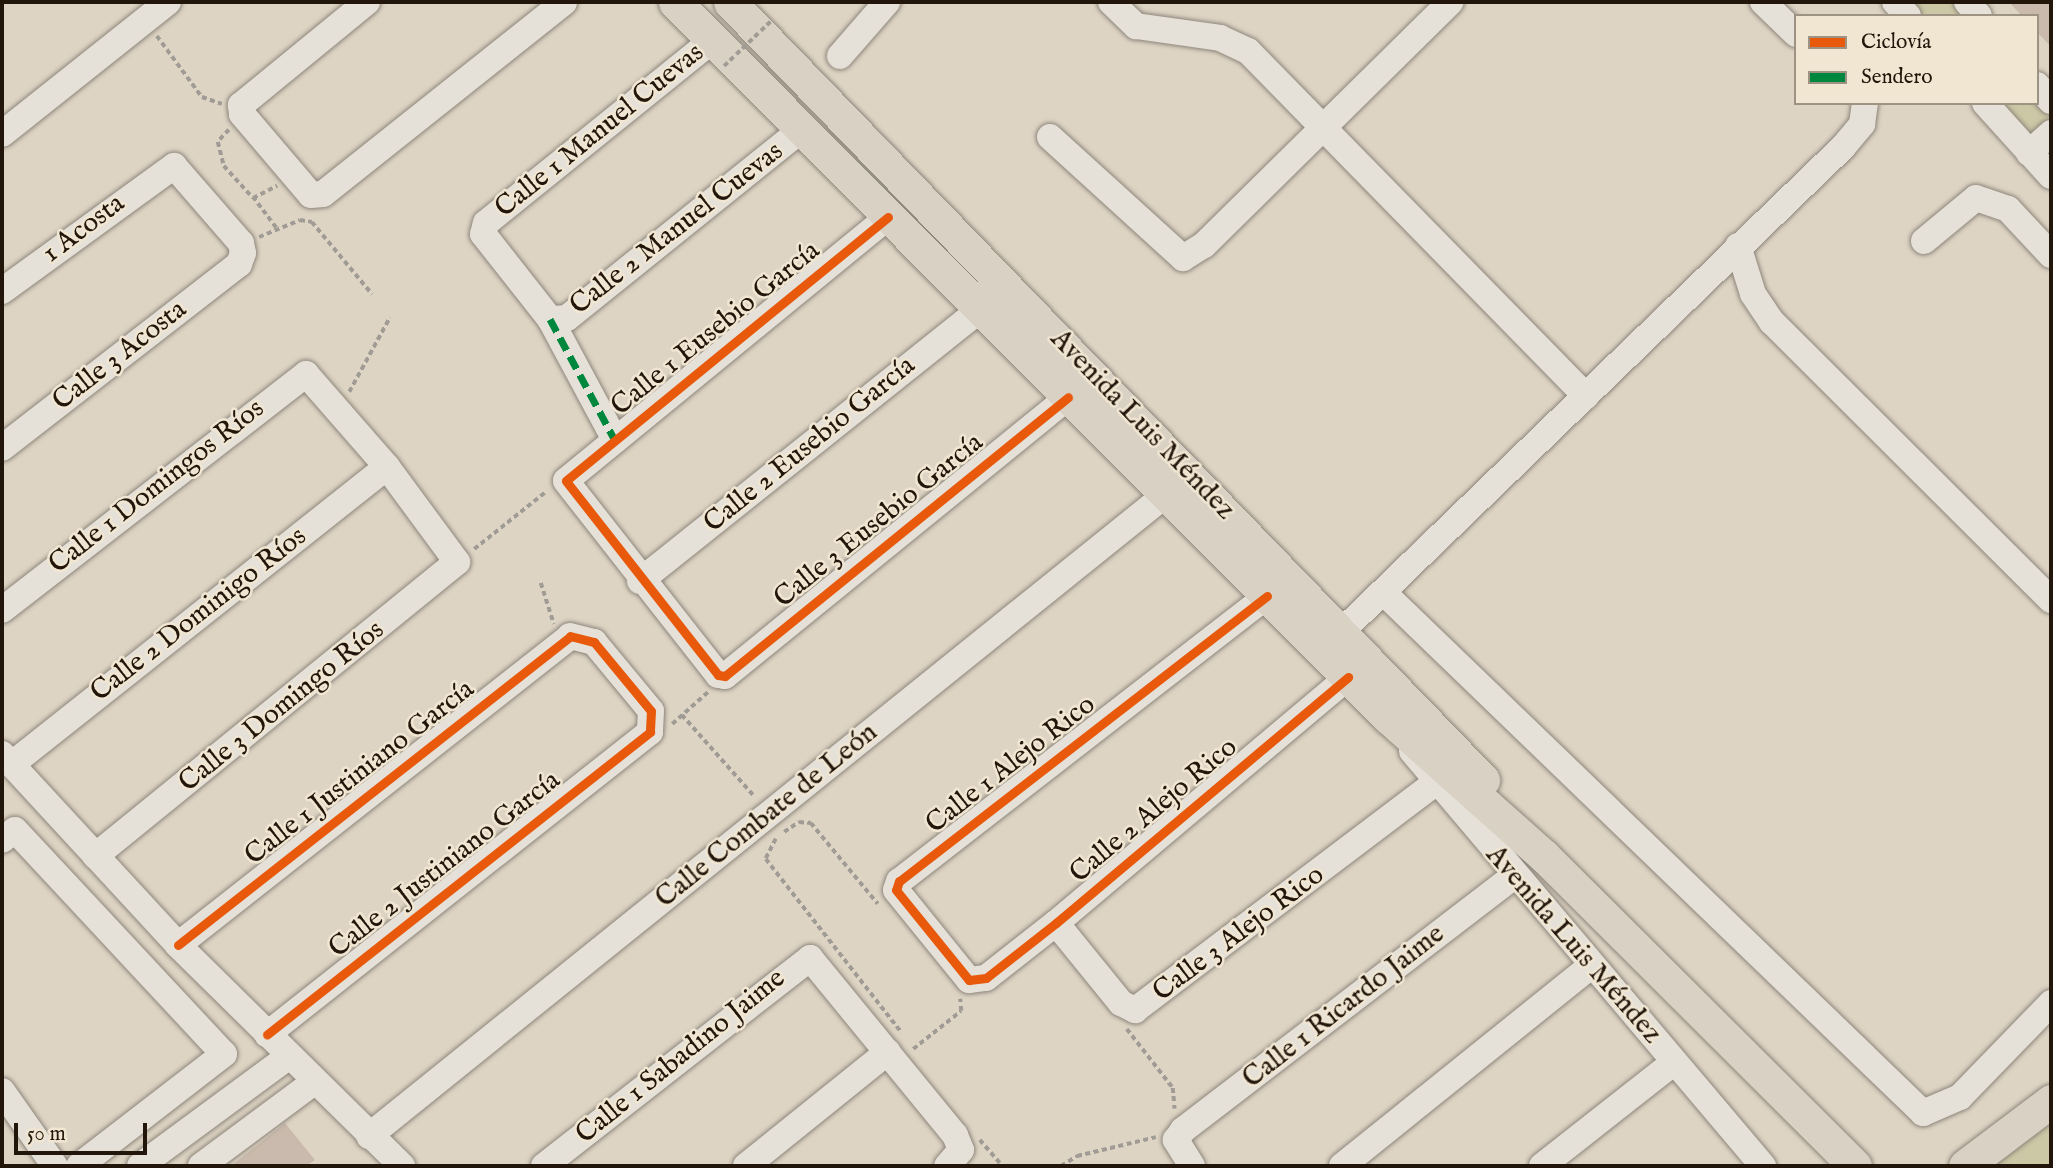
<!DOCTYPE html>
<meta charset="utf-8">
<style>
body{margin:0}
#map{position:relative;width:2053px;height:1168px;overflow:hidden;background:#ded4c4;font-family:"IM FELL English",serif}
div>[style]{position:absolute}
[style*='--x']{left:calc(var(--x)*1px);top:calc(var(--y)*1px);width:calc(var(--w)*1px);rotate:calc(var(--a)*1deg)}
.green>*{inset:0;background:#ccc7a5}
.building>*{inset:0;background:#c9baad}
.path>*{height:3.5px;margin-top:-1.75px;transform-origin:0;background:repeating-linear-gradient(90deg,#a09b94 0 5px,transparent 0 8.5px)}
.roads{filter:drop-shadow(0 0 2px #8d867b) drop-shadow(0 0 2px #8d867b)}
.minor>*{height:26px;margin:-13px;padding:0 13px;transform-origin:13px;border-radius:13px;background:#e5e1d8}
.major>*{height:33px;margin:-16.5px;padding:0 16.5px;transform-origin:16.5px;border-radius:16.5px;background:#d9d1c3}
.path-bridge>*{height:3.5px;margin-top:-1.75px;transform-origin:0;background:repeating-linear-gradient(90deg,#a09b94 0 5px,transparent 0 8.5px)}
.quiet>*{height:7px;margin-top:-3.5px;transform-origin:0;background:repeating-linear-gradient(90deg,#00873e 0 14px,transparent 0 21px)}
.cycleway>*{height:9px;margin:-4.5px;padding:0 4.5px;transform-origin:4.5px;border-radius:4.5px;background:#e8590c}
span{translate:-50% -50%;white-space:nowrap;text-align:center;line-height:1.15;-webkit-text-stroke:5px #f0e6d2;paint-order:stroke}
.street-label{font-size:28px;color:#22160b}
.frame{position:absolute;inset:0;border:4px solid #22160b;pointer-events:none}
.legend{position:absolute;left:1794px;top:14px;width:245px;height:91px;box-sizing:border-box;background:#f0e6d2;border:2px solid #9e9382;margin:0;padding:9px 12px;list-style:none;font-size:21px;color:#22160b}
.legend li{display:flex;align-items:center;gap:14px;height:35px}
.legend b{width:35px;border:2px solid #9e9382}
.scale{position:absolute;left:14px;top:1123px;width:133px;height:32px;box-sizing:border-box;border:4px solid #22160b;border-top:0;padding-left:9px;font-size:21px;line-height:24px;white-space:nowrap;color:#22160b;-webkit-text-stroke:5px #f0e6d2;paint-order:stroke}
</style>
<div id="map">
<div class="green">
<div style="clip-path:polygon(1901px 2px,1967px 2px,1979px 16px,1914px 16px)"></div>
<div style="clip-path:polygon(2051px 101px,2051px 130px,2029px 147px,1991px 103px)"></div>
<div style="clip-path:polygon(2051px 1122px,2051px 1166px,1994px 1166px)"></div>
</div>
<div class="building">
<div style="clip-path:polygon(2009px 2px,2051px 2px,2051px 47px,2037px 32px,2037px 16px,2022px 16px)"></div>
<div style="clip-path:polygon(285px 1123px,315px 1160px,306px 1166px,231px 1166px)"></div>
</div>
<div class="path">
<div style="--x:157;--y:36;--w:76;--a:53.6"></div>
<div style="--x:202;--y:97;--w:21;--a:19"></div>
<div style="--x:229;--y:130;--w:16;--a:133"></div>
<div style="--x:218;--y:142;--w:25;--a:76"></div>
<div style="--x:224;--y:166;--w:43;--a:47.8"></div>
<div style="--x:276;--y:228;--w:38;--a:-127"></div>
<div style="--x:253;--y:198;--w:27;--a:-27"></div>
<div style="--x:259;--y:237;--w:44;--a:-22.5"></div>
<div style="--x:300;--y:220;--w:12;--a:9"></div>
<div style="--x:312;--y:222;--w:94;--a:50.2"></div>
<div style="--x:349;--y:392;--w:85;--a:-61.3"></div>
<div style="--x:474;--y:549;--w:93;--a:-38.5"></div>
<div style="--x:541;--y:583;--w:43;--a:72.4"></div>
<div style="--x:682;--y:715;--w:110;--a:48.3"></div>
<div style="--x:672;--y:724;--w:48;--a:-41.6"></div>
<div style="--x:784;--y:832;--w:18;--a:-34"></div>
<div style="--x:799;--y:822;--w:12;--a:5"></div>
<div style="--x:811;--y:823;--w:105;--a:50.4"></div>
<div style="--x:776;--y:839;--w:22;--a:117"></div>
<div style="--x:766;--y:859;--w:221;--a:52"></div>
<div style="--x:1127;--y:1029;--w:75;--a:52.1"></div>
<div style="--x:1173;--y:1088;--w:21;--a:85"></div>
<div style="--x:913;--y:1049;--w:61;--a:-38.4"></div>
<div style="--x:961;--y:1011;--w:12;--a:-95"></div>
<div style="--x:980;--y:1140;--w:35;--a:49"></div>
<div style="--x:1061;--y:1166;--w:19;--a:-32"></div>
<div style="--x:1077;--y:1156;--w:81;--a:-13.5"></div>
</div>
<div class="roads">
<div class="minor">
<div style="--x:367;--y:2;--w:163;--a:140.7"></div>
<div style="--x:241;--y:105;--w:9;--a:84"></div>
<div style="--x:242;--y:114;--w:106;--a:49.6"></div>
<div style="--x:311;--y:195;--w:12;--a:-5"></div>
<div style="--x:323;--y:194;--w:308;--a:-38.5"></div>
<div style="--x:1111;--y:2;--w:35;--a:44"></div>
<div style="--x:1136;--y:26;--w:85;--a:8.1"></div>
<div style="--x:1220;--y:38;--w:31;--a:25"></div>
<div style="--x:1248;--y:51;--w:483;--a:45.6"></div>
<div style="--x:1763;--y:2;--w:46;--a:44.1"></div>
<div style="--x:1895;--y:2;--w:19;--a:47"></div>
<div style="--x:1967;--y:2;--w:18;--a:49"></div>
<div style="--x:840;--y:56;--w:72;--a:-49"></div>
<div style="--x:2037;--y:85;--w:21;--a:49"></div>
<div style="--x:1985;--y:103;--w:98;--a:47.9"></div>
<div style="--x:2;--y:134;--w:212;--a:-38.5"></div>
<div style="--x:1050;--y:137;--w:180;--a:42.3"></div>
<div style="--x:1183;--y:258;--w:25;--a:-32"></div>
<div style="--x:1204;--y:245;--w:346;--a:-44.6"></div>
<div style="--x:2029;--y:153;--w:30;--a:-42"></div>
<div style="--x:888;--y:217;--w:416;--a:140.7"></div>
<div style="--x:566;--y:481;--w:246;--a:51.9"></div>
<div style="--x:718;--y:675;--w:7;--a:8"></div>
<div style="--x:725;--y:676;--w:442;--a:-39.1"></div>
<div style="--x:1924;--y:241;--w:67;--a:-39.6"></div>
<div style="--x:1976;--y:198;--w:34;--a:19"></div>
<div style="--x:2008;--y:209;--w:63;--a:46.9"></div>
<div style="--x:1738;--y:246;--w:50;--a:72.6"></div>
<div style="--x:1753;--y:294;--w:34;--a:56"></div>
<div style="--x:1772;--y:322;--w:394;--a:44.9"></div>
<div style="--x:2;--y:291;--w:213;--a:-36"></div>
<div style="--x:174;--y:166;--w:102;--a:49"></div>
<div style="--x:241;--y:243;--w:10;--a:79"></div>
<div style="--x:243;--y:253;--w:12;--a:110"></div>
<div style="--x:239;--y:264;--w:300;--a:142.2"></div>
<div style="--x:550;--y:319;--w:17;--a:-3"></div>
<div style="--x:567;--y:318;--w:300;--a:-38.8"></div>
<div style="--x:615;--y:440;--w:137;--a:-118.2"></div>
<div style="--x:550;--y:319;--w:108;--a:-128.2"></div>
<div style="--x:483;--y:234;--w:11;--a:-75"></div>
<div style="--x:486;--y:223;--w:292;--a:-38.9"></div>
<div style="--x:640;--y:581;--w:435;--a:-38.6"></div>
<div style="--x:1384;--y:593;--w:749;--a:43.97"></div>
<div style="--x:1923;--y:1113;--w:40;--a:-23.4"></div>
<div style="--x:1960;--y:1097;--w:131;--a:-45.9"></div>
<div style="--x:1267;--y:596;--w:465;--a:142.2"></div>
<div style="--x:899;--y:881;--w:9;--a:108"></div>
<div style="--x:896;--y:890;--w:116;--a:51"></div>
<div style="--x:969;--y:980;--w:17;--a:-7"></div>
<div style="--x:986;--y:978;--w:89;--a:-38.2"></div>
<div style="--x:1056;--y:923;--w:382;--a:-40.1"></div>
<div style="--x:2;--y:610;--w:385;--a:-37.8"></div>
<div style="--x:306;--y:374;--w:123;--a:48.9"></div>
<div style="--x:387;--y:467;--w:118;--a:53.6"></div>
<div style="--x:457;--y:562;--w:466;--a:140.9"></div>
<div style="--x:1342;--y:631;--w:697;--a:-44.01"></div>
<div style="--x:1843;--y:147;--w:30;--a:-50"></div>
<div style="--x:1862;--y:124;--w:21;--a:-82"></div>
<div style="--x:1412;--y:751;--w:544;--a:49.78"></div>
<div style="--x:2;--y:754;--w:260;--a:47.3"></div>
<div style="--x:178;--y:945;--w:315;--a:44.6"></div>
<div style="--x:12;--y:764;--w:478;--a:-38.4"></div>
<div style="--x:2;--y:840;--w:16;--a:-38"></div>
<div style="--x:15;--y:830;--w:306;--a:47"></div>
<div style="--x:224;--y:1054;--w:183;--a:142.3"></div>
<div style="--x:1056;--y:923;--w:103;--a:50.9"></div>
<div style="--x:1121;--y:1003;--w:16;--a:27"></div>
<div style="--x:1135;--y:1010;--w:376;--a:-37.1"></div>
<div style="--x:178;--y:945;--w:499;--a:-38.2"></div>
<div style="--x:570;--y:636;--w:25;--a:14"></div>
<div style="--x:594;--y:642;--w:89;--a:50.4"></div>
<div style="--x:651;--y:711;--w:21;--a:93"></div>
<div style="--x:650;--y:732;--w:488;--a:141.7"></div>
<div style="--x:2;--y:1091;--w:92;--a:54.8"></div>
<div style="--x:369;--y:1136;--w:1022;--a:-38.84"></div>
<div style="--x:140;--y:1166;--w:185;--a:-36.4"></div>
<div style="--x:201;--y:1166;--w:141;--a:-36.6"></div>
<div style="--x:544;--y:1166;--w:338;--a:-38"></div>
<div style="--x:810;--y:958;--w:229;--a:50.7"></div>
<div style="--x:955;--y:1135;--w:16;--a:68"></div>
<div style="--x:961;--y:1150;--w:21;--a:131"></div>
<div style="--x:746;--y:1166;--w:182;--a:-38.8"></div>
<div style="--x:1192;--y:1166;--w:31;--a:-122"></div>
<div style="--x:1176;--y:1140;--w:12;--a:-55"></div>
<div style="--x:1183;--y:1130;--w:417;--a:-37.5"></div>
<div style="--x:1342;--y:1166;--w:319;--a:-38.8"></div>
<div style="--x:1542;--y:1166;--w:168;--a:-38.2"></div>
</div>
<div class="major">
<div style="--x:675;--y:2;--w:1011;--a:45.08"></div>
<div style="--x:1389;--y:718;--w:208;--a:41.7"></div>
<div style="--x:1544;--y:856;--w:439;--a:44.9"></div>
<div style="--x:730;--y:2;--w:1083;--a:45.94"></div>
<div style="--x:1965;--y:1166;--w:108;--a:-37.1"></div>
</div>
</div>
<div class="path-bridge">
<div style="--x:724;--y:66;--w:65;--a:-43.8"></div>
</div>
<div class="quiet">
<div style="--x:550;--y:319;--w:137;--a:61.8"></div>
</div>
<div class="cycleway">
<div style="--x:888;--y:217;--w:416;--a:140.7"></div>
<div style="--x:566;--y:481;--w:246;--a:51.9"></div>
<div style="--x:718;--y:675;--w:7;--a:8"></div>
<div style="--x:725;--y:676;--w:442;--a:-39.1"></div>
<div style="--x:1267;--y:596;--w:465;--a:142.2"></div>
<div style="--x:899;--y:881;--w:9;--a:108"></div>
<div style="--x:896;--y:890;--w:116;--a:51"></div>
<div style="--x:969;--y:980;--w:17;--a:-7"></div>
<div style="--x:986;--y:978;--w:89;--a:-38.2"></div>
<div style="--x:1056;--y:923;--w:382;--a:-40.1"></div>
<div style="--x:178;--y:945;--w:499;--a:-38.2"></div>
<div style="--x:570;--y:636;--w:25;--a:14"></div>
<div style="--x:594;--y:642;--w:89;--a:50.4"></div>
<div style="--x:651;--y:711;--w:21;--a:93"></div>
<div style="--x:650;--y:732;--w:488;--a:141.7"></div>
</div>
<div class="street-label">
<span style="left:600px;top:131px;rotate:-39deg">Calle 1 Manuel Cuevas</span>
<span style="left:84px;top:229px;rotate:-37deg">1 Acosta</span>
<span style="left:677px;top:229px;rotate:-38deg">Calle 2 Manuel Cuevas</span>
<span style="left:716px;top:329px;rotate:-39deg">Calle 1 Eusebio García</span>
<span style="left:120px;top:356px;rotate:-38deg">Calle 3 Acosta</span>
<span style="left:1142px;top:425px;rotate:46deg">Avenida Luis Méndez</span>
<span style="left:810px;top:445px;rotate:-39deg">Calle 2 Eusebio García</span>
<span style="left:157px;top:487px;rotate:-38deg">Calle 1 Domingos Ríos</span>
<span style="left:879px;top:521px;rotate:-39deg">Calle 3 Eusebio García</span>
<span style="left:199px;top:615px;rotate:-38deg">Calle 2 Dominigo Ríos</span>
<span style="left:282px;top:707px;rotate:-39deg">Calle 3 Domingo Ríos</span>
<span style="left:1011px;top:765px;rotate:-38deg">Calle 1 Alejo Rico</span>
<span style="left:360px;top:773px;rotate:-38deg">Calle 1 Justiniano García</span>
<span style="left:1154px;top:811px;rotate:-40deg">Calle 2 Alejo Rico</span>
<span style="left:767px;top:816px;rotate:-39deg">Calle Combate de León</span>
<span style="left:445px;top:865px;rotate:-38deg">Calle 2 Justiniano García</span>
<span style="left:1239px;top:934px;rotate:-37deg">Calle 3 Alejo Rico</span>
<span style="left:1573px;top:945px;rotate:49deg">Avenida Luis Méndez</span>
<span style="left:1344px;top:1007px;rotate:-38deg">Calle 1 Ricardo Jaime</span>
<span style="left:681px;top:1057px;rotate:-39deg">Calle 1 Sabadino Jaime</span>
</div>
<div class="frame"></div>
<ul class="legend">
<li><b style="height:9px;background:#e8590c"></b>Ciclovía</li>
<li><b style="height:9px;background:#00873e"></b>Sendero</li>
</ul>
<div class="scale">50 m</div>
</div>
